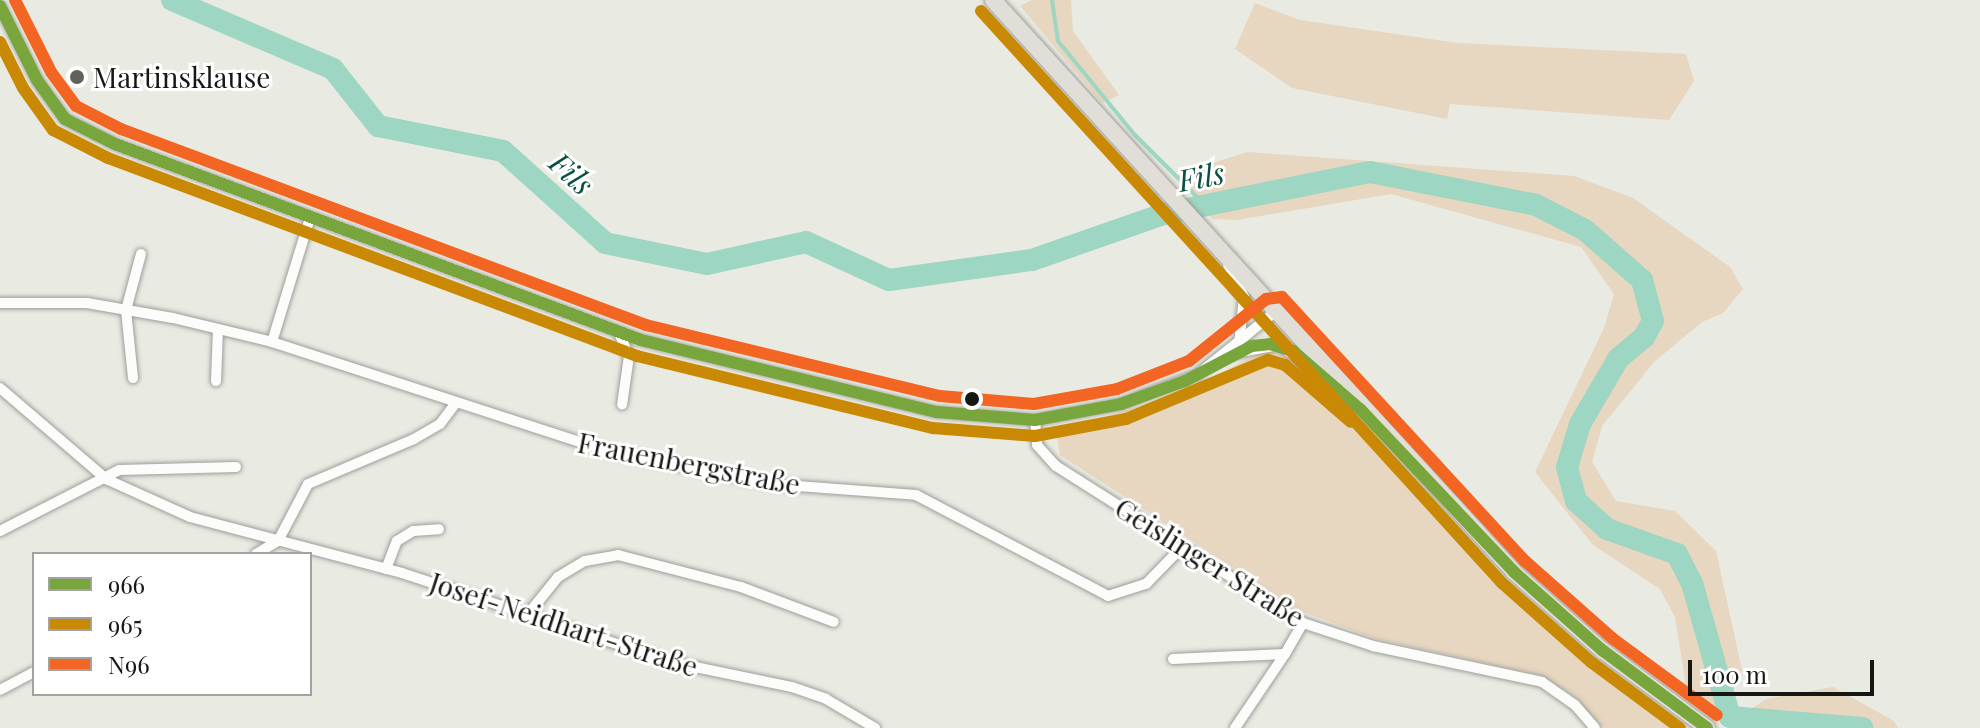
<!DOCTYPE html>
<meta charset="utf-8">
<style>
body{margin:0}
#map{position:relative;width:1980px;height:728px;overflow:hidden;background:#e9eae2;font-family:"Playfair Display",serif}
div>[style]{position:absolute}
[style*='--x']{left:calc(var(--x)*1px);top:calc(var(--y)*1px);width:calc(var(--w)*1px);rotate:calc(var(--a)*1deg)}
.green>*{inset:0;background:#e7d6c0}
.stream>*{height:4px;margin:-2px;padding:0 2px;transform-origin:2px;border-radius:2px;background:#9dd6c2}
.river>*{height:22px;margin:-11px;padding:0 11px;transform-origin:11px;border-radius:11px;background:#9dd6c2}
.roads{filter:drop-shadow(0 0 2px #9e9f99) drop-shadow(0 0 2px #9e9f99)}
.street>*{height:10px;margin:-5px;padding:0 5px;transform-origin:5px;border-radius:5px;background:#fcfcfb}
.primary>*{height:16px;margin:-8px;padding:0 8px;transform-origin:8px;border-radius:8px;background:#e0ded6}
.bus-1>*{height:12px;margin:-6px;padding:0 6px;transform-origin:6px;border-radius:6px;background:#78a63d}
.bus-2>*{height:12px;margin:-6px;padding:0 6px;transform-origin:6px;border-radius:6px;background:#ca8904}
.bus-3>*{height:12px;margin:-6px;padding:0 6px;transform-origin:6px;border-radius:6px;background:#f26522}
.dots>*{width:22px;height:22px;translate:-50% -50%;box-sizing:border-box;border:4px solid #fff;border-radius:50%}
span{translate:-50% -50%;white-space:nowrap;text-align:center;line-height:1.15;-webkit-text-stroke:6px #fff;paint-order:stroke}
.poi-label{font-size:28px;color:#161712}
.left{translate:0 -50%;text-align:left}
.street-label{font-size:28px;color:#161712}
.water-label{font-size:30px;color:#095140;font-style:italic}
.legend{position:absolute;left:32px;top:552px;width:280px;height:144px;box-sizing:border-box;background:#fff;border:2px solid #a2a2a0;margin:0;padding:10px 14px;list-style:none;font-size:24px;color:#161712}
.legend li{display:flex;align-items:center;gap:16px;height:40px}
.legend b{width:40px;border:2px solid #a2a2a0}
.scale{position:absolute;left:1688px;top:660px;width:186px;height:36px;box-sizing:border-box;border:4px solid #161712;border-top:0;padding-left:10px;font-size:24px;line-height:28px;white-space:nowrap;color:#161712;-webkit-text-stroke:6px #fff;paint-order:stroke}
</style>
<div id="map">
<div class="green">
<div style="clip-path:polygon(1032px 0,1071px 0,1073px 31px,1119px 95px,1102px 103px,1020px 6px)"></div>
<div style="clip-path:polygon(1255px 3px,1300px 20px,1458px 43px,1686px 54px,1694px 81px,1669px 120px,1450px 104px,1447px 119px,1292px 88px,1235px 49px)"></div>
<div style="clip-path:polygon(1247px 152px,1574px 176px,1633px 198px,1730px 267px,1743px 289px,1723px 313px,1702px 322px,1655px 361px,1602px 426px,1592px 462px,1616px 501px,1675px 511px,1716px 551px,1742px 670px,1723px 713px,1686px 686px,1675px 617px,1660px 589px,1593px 545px,1535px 472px,1604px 328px,1614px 294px,1581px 247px,1391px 194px,1237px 220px,1212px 219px,1176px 175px)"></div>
<div style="clip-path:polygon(1268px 349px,1289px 354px,1311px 375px,1532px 607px,1629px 696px,1678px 728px,1602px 728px,1573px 695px,1540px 675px,1376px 639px,1301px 611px,1060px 455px,1057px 438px,1069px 428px,1181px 393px)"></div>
<div style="clip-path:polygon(1833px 687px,1894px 721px,1898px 728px,1759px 728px,1745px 713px,1766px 699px)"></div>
</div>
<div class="stream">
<div style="--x:1052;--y:0;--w:41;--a:81.7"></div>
<div style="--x:1058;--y:41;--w:122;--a:50.7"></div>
<div style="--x:1135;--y:135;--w:99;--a:45"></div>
</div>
<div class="river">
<div style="--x:172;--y:0;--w:175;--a:23.2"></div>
<div style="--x:333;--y:69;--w:73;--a:51.7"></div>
<div style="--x:378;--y:126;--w:127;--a:11.3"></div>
<div style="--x:503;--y:151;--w:137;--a:42"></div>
<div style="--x:605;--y:243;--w:104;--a:11.6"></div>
<div style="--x:707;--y:264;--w:101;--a:-12.5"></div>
<div style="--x:806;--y:242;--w:91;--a:24.6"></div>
<div style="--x:889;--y:280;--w:144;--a:-8"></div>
<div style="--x:1032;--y:260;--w:139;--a:-19.3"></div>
<div style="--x:1163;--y:214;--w:211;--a:-11.5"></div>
<div style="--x:1370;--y:172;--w:169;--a:11.2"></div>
<div style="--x:1536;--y:205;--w:55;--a:27"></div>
<div style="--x:1585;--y:230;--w:76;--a:41.3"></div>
<div style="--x:1642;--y:280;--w:42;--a:75"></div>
<div style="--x:1653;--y:321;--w:18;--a:119"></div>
<div style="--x:1644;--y:337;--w:34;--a:140"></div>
<div style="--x:1618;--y:359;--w:75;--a:120.3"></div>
<div style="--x:1580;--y:424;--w:45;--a:106.8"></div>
<div style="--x:1567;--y:467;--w:35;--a:75"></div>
<div style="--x:1576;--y:501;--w:42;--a:42.1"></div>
<div style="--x:1607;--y:529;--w:74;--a:19.7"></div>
<div style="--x:1677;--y:554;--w:33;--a:63"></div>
<div style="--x:1692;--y:583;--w:139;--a:74.2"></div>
<div style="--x:1730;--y:717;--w:133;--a:4.7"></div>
</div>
<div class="roads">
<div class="street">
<div style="--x:0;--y:6;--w:83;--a:63.4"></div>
<div style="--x:37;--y:80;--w:48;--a:54.3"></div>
<div style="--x:65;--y:119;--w:56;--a:26.6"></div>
<div style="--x:115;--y:144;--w:561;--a:20.44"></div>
<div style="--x:641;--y:340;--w:305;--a:13.7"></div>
<div style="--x:937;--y:412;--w:98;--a:4.7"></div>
<div style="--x:1035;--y:420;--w:87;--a:-10.5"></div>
<div style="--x:1121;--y:404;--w:81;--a:-20.9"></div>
<div style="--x:1197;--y:375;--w:100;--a:-38.9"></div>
<div style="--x:1228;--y:264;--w:37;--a:64"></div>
<div style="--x:1244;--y:297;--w:47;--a:96.1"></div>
<div style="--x:0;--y:303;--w:87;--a:0"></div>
<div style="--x:87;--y:303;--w:87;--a:9.9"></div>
<div style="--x:173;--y:318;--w:102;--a:13.6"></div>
<div style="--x:272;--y:342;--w:356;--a:18"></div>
<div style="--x:611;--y:452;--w:163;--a:11.3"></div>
<div style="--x:771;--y:484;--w:145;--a:4.3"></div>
<div style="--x:916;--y:495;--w:217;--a:27.7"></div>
<div style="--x:1108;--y:596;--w:40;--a:-18"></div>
<div style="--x:1146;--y:584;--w:53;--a:-45.8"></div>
<div style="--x:619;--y:333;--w:25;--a:67"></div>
<div style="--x:629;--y:356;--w:49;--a:98.1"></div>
<div style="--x:272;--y:342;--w:130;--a:-73"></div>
<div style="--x:1235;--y:353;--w:46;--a:-10.1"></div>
<div style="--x:1280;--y:345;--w:81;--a:38"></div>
<div style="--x:133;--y:378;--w:68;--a:-95.9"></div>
<div style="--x:126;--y:310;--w:58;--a:-75"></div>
<div style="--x:216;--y:381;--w:52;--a:-87.8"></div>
<div style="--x:0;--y:388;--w:140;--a:40.6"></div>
<div style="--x:106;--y:479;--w:92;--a:24.3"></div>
<div style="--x:190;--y:517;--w:219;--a:14.8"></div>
<div style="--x:402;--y:573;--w:283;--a:18.3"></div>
<div style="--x:671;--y:662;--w:124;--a:11.7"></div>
<div style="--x:792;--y:687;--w:36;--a:19"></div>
<div style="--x:826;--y:699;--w:57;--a:30.6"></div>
<div style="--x:1035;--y:420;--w:25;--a:85"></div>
<div style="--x:1037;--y:445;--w:28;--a:48"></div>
<div style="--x:1056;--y:466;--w:293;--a:32.4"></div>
<div style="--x:1303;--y:623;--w:74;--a:18.2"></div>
<div style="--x:1373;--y:646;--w:173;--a:12"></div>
<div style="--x:1542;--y:682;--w:40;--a:34.9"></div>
<div style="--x:1575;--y:705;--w:30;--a:49"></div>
<div style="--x:0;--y:531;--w:134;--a:-27.1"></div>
<div style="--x:119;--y:470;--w:117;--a:-1.5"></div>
<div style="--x:256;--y:554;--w:26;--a:-31"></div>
<div style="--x:278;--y:541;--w:64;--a:-62.2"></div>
<div style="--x:308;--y:484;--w:115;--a:-23"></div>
<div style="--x:414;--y:439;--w:30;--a:-30"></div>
<div style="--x:440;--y:424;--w:25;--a:-53"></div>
<div style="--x:386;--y:569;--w:30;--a:-69"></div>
<div style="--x:397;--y:541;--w:19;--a:-32"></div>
<div style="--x:413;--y:531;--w:26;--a:-4"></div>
<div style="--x:529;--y:613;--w:46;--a:-51.1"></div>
<div style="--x:558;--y:577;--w:31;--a:-31"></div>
<div style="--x:585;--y:561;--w:34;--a:-10"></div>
<div style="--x:618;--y:555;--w:127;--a:14.6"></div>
<div style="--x:741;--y:587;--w:99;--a:20.6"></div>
<div style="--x:1173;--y:659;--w:112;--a:-2.6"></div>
<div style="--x:1285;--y:654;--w:36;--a:-60"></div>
<div style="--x:0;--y:690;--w:38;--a:-28"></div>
<div style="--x:1235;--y:728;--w:89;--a:-56"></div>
</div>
<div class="primary">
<div style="--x:993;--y:0;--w:774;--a:47.67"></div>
<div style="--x:1514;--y:572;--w:118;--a:41.6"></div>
<div style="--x:1602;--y:650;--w:131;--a:36.6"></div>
</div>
</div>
<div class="bus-1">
<div style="--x:0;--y:6;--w:83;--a:63.4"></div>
<div style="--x:37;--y:80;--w:48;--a:54.3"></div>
<div style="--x:65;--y:119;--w:56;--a:26.6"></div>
<div style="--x:115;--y:144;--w:561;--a:20.44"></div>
<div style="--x:641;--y:340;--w:305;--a:13.7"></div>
<div style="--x:937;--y:412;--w:98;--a:4.7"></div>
<div style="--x:1035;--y:420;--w:87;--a:-10.5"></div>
<div style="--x:1121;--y:404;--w:68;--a:-19.8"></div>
<div style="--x:1185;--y:381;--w:76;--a:-27.6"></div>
<div style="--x:1252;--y:346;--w:18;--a:-6"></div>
<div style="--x:1270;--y:344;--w:24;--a:17"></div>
<div style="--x:1293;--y:351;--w:90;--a:40.9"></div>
<div style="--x:1361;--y:410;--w:223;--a:46.6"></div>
<div style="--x:1514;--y:572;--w:118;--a:41.6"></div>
<div style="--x:1602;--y:650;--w:131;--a:36.6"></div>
</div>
<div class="bus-2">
<div style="--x:981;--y:11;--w:774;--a:47.67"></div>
<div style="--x:1502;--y:583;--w:119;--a:41.6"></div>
<div style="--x:1591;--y:662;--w:111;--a:36.6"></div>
<div style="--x:0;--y:42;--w:51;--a:63.4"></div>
<div style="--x:23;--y:88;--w:52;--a:54.5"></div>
<div style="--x:53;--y:130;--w:62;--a:27"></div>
<div style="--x:108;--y:158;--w:565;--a:20.52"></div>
<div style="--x:637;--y:356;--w:305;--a:13.7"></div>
<div style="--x:933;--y:428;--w:102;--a:4.5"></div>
<div style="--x:1035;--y:436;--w:93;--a:-10.6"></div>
<div style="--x:1126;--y:419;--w:154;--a:-22.6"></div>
<div style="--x:1268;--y:360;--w:18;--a:16"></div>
<div style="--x:1285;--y:365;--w:87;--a:40.8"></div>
</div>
<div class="bus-3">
<div style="--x:15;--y:0;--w:80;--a:63.4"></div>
<div style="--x:51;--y:72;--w:42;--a:53.7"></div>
<div style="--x:76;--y:106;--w:51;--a:27.1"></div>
<div style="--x:121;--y:129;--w:560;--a:20.47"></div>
<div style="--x:646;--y:325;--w:302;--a:13.6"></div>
<div style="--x:940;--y:396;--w:94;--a:4.9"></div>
<div style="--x:1034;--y:404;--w:84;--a:-10.2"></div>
<div style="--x:1117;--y:389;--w:77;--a:-21.3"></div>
<div style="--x:1189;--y:361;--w:99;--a:-38.8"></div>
<div style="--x:1266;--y:299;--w:16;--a:-7"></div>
<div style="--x:1282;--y:297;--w:359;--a:47.4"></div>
<div style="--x:1525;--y:561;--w:116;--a:41.5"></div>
<div style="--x:1612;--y:638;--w:130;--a:36.3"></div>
</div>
<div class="dots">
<div style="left:77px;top:77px;background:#60615b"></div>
<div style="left:972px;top:399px;background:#161712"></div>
</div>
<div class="poi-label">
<span class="left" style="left:93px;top:77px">Martinsklause</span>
</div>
<div class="street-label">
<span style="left:689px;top:463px;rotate:11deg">Frauenbergstraße</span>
<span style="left:1210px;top:562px;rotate:32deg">Geislinger Straße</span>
<span style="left:564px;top:624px;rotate:18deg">Josef-Neidhart-Straße</span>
</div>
<div class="water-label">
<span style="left:572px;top:173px;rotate:42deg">Fils</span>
<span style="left:1201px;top:176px;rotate:-11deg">Fils</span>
</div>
<ul class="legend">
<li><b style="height:10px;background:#78a63d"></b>966</li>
<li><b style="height:10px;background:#ca8904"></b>965</li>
<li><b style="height:10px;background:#f26522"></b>N96</li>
</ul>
<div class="scale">100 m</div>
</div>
